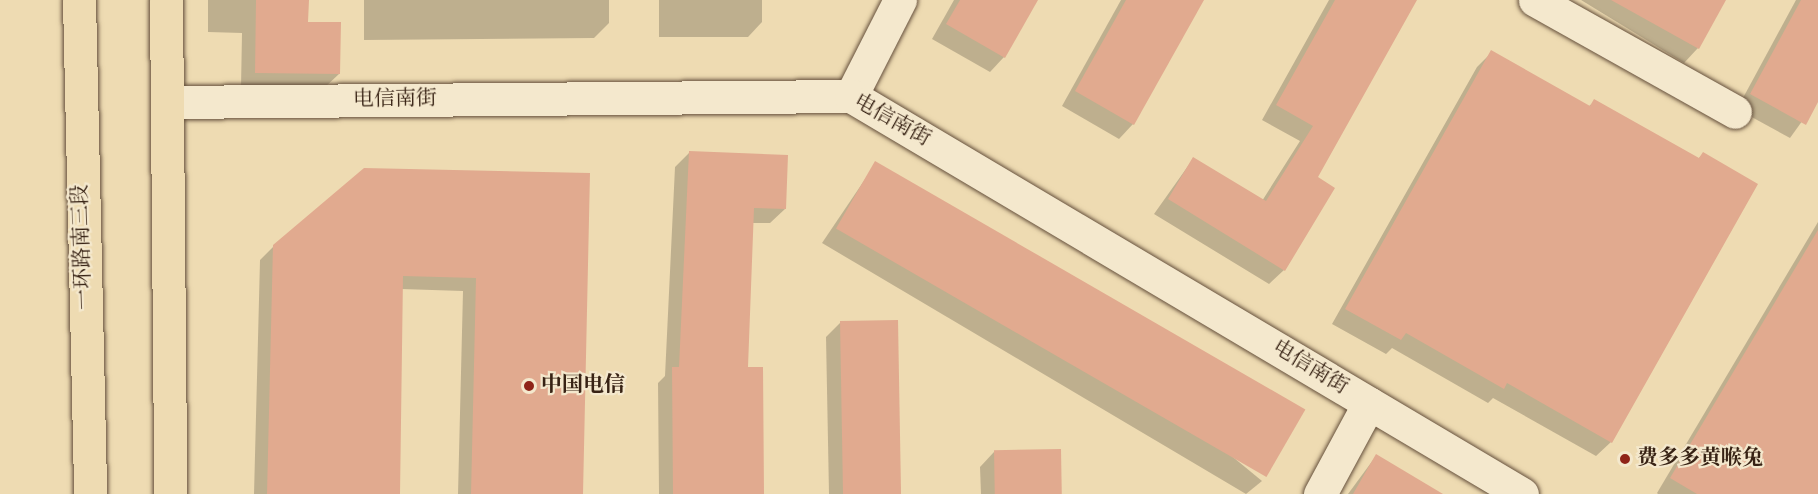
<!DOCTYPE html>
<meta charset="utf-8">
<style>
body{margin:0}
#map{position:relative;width:1818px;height:494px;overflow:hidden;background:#eedbb2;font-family:Vollkorn,"Noto Serif SC",serif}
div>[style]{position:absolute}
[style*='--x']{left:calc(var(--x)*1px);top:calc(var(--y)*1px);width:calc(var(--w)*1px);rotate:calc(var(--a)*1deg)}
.shadow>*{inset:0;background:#0003}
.building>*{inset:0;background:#e1aa8f;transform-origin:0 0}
.roads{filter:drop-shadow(0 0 2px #65503c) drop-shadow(0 0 2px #65503c)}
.minor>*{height:33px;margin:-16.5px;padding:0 16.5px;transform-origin:16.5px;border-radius:16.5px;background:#f4e8cd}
.major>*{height:33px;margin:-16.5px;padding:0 16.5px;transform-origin:16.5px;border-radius:16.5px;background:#eedbb2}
.dots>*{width:16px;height:16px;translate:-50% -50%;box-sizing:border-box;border:3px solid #f4e8cd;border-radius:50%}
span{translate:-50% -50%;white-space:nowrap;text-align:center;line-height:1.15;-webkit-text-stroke:4.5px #f4e8cd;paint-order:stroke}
.street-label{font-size:21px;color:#372214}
.poi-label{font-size:21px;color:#372214;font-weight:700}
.left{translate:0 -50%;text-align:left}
</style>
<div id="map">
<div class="shadow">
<div style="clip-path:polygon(208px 0,307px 0,307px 23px,339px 74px,324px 88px,241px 87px,242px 33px,208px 32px)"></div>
<div style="clip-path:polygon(364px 0,609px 0,609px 23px,594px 38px,364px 40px)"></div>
<div style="clip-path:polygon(659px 0,762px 0,762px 22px,748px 37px,659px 37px)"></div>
<div style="clip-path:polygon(954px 0,1036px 0,1004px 57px,990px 72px,932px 39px)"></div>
<div style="clip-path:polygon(1121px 0,1202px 0,1133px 124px,1119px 139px,1062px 106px)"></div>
<div style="clip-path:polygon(1329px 0,1416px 0,1316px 178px,1284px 270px,1269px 284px,1154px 214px,1193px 159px,1262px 201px,1300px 141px,1262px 120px)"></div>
<div style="clip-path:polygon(1581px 0,1724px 0,1698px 48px,1684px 63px)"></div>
<div style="clip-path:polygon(1796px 0,1818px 0,1818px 99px,1790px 138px,1737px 109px)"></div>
<div style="clip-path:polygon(1492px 52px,1588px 107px,1595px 101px,1698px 159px,1703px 154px,1611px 442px,1596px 456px,1493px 398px,1488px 403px,1392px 348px,1386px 354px,1332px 324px,1477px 67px)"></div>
<div style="clip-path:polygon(689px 153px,785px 209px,770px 223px,752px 223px,746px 368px,763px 494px,659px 494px,658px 383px,665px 376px,675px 167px)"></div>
<div style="clip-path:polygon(876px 163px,1262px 481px,1246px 494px,822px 243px)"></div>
<div style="clip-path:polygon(589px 175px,582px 494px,458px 494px,463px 291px,401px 289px,398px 494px,254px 494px,260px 260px,274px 246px)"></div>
<div style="clip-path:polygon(1818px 222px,1818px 494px,1658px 494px,1657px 493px)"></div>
<div style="clip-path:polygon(841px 322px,900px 494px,829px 494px,826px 337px)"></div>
<div style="clip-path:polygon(994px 452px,1060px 494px,981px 494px,980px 467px)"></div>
<div style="clip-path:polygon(1376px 456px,1440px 494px,1348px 494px)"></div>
</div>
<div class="building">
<div style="clip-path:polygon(256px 0,309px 0,308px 22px,341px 22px,340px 74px,255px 73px)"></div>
<div style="clip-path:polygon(960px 0,1038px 0,1005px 58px,946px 24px)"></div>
<div style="clip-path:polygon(1126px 0,1204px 0,1134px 125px,1075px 91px)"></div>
<div style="clip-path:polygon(1335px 0,1417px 0,1318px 177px,1335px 188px,1285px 271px,1168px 199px,1193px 157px,1266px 201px,1313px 126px,1276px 105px)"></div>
<div style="clip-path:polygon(1611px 0,1726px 0,1699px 49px)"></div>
<div style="clip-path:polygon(1801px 0,1818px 0,1818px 102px,1806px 125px,1750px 94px)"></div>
<div style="clip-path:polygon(1491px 50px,1590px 106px,1594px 99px,1699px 158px,1703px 152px,1758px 184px,1612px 443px,1507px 383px,1504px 389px,1406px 333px,1401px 340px,1345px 309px)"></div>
<div style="clip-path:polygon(689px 151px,788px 155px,786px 209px,754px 208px,748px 367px,763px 367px,764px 494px,673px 494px,672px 367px,679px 367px)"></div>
<div style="left:875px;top:161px;width:497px;height:78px;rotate:30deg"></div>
<div style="clip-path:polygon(364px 168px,590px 173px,583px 494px,471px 494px,476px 278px,403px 276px,400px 494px,267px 494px,273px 245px)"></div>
<div style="clip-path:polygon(1818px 230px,1818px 494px,1697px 494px,1670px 478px)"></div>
<div style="left:898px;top:320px;width:174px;height:58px;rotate:89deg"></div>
<div style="left:1061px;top:449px;width:45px;height:67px;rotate:89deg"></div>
<div style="clip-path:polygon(1376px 454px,1443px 494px,1353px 494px)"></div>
</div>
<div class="roads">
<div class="minor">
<div style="--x:1535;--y:0;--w:229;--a:29.2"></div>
<div style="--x:851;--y:96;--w:108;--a:-63"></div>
<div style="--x:167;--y:102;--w:684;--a:-0.5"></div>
<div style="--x:851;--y:96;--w:780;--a:30.67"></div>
<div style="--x:1320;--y:494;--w:103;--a:-61.7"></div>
</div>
<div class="major">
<div style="--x:79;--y:0;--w:494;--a:88.7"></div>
<div style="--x:166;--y:0;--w:494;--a:89.5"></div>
</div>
</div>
<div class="dots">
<div style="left:529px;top:386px;background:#8f2418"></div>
<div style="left:1625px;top:459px;background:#8f2418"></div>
</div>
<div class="street-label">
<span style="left:395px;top:100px;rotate:-1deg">电信南街</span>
<span style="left:892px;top:121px;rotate:29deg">电信南街</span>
<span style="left:83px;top:247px;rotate:-92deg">一环路南三段</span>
<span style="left:1310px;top:368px;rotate:31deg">电信南街</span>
</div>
<div class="poi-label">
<span class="left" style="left:541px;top:386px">中国电信</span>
<span class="left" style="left:1637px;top:459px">费多多黄喉兔</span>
</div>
</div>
